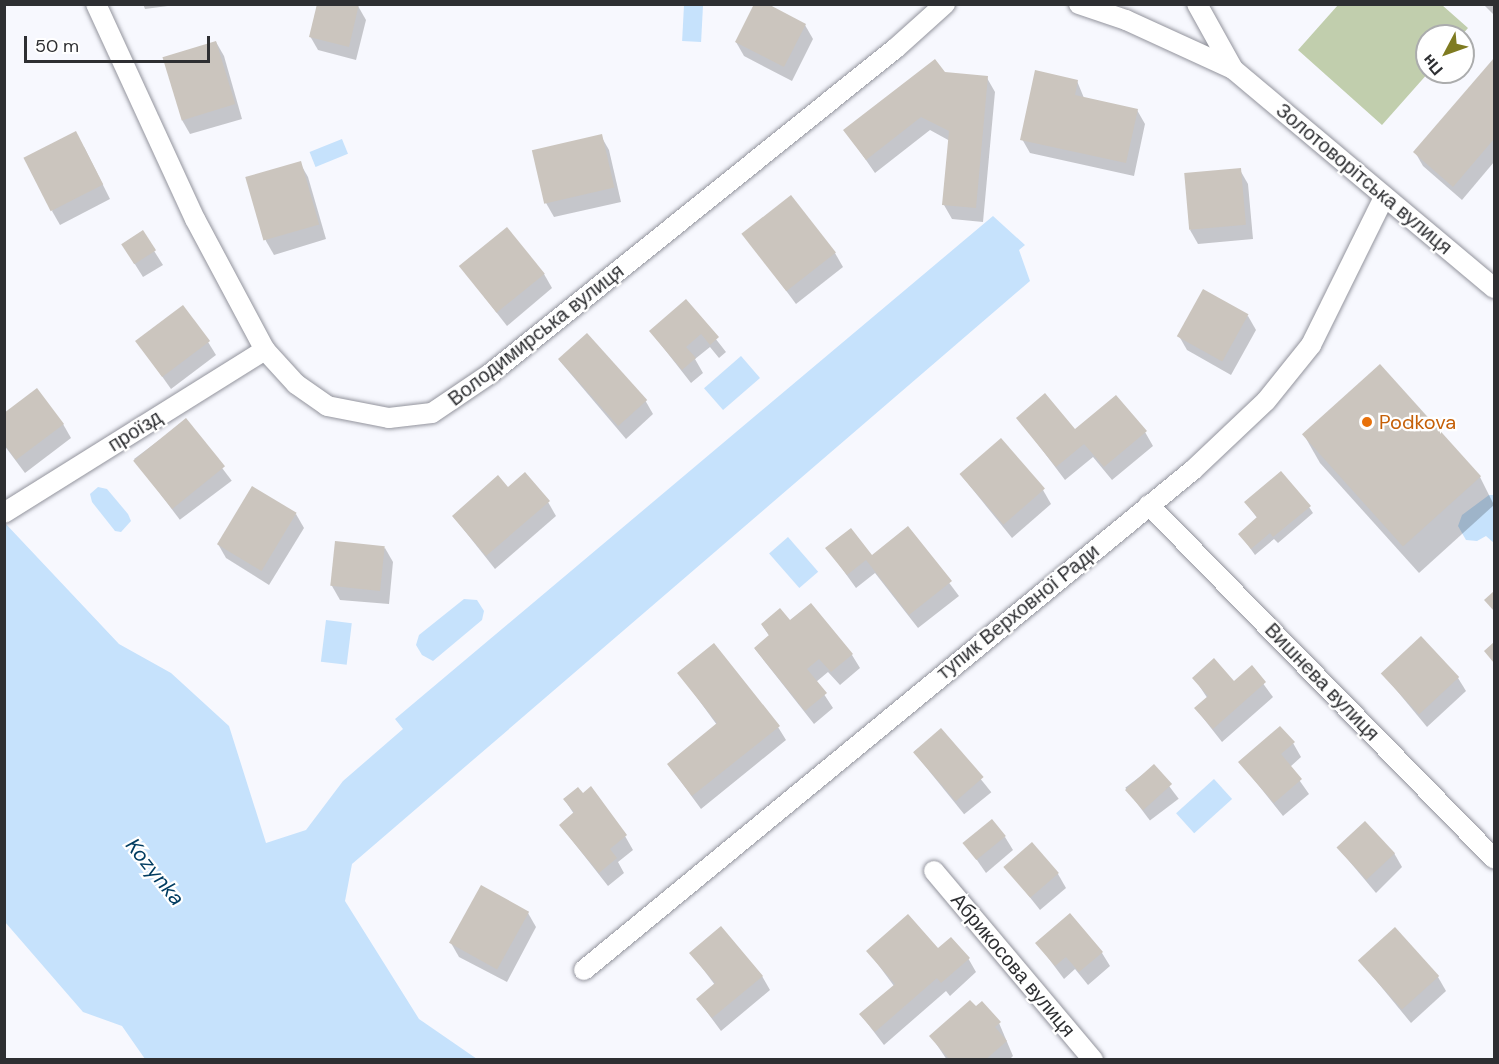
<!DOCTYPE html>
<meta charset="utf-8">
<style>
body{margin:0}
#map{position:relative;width:1499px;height:1064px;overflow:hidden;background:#f7f8fe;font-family:"DM Sans",sans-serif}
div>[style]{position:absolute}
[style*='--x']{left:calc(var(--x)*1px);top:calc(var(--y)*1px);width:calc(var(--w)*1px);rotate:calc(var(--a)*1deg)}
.green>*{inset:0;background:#c1cead}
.water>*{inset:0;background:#c6e2fc;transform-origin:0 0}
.shadow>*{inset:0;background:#0003;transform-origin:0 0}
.building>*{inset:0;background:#cbc5be;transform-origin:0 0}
.roads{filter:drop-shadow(0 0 2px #93949d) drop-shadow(0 0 2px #93949d)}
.street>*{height:20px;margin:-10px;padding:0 10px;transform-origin:10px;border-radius:10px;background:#fff}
.dots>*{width:16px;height:16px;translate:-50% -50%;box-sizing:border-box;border:3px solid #fff;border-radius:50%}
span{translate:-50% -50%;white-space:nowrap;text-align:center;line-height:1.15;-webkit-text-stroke:4.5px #fff;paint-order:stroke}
.street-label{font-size:20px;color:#2e2f32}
.food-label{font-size:20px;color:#c56008}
.left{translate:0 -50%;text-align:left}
.water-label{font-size:21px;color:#013c61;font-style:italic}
.frame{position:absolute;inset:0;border:6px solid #2e2f32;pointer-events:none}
.north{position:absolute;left:1415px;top:24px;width:60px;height:60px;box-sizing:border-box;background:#fff;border:2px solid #abacad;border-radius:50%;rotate:229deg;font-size:16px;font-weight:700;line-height:24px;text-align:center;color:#2e2f32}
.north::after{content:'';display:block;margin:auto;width:21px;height:27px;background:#7f7b21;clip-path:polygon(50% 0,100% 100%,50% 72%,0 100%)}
.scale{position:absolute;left:24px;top:36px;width:186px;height:27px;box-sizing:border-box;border:3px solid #2e2f32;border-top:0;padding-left:8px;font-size:18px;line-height:21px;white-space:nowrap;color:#2e2f32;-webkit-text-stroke:4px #fff;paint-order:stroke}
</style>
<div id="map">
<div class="green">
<div style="clip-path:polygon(1338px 5px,1442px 5px,1468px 28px,1461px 36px,1427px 36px,1429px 72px,1382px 125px,1298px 50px)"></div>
</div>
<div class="water">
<div style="left:684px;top:5px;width:19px;height:36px;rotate:3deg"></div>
<div style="left:342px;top:139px;width:16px;height:35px;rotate:68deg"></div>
<div style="clip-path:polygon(993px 216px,1025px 245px,1019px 250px,1030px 281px,352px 864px,345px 901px,419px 1019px,477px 1059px,145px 1059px,122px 1026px,83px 1012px,5px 922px,4px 522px,119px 644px,171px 673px,229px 726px,266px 843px,306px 830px,343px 781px,403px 729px,395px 719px)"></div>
<div style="left:741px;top:356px;width:29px;height:49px;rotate:49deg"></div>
<div style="clip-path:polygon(98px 487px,107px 489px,128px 514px,131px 521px,121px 532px,115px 531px,92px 502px,90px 494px)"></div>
<div style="clip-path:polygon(1489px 495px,1494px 495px,1494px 543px,1486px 536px,1477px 541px,1466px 540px,1458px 526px,1462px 515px)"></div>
<div style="left:788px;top:537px;width:46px;height:25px;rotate:49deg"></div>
<div style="clip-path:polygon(464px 599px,477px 600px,484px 611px,482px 620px,433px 661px,422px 655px,416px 645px,419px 635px)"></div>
<div style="left:326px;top:620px;width:26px;height:42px;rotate:7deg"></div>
<div style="left:1214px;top:779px;width:27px;height:51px;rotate:48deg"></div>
</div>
<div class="shadow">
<div style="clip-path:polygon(143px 4px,183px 4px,145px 9px)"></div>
<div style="clip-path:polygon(1483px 4px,1494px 4px,1494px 15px)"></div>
<div style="clip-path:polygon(358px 6px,366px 20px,356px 60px,318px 50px,310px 36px)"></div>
<div style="clip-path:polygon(805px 25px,813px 39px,792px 81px,744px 56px,736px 42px)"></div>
<div style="clip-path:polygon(216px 42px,224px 56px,242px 119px,190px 134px,182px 120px)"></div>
<div style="clip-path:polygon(1494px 60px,1494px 162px,1462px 200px,1423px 166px,1415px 152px)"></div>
<div style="clip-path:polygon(944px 73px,987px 78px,995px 92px,983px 222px,952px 219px,944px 205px,950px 141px,930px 130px,875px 173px,845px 130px)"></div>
<div style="clip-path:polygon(1077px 81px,1084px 98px,1137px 110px,1145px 124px,1134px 176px,1030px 153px,1022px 139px)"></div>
<div style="clip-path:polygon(601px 136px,609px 150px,621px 202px,554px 217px,546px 203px)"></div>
<div style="clip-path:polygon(84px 147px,110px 199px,60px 225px,52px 211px)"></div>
<div style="clip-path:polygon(300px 163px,308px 177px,326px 239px,274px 255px,266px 241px,247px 179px)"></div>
<div style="clip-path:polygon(1240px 170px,1248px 184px,1253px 239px,1198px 244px,1190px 230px)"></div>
<div style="clip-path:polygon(142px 232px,163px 265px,143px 277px,131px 258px)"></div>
<div style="clip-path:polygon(744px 234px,835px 253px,843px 267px,796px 304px)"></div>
<div style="clip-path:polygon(461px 267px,544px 274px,552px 288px,507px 326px)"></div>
<div style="clip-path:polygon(686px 301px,726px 352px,719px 358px,710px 347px,695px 359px,703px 373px,691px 383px,651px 332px)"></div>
<div style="clip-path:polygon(1248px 316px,1256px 330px,1231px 375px,1187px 350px,1179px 336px)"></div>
<div style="clip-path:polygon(137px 341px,208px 342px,216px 355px,171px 389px)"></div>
<div style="clip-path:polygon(559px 360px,645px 400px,653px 414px,626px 439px)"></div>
<div style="clip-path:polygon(4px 415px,63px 424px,71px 438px,25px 473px,4px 445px)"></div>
<div style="clip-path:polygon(1018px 418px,1075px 431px,1145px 432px,1153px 446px,1112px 480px,1093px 457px,1065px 480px)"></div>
<div style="left:186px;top:420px;width:76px;height:65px;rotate:53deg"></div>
<div style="clip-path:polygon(1304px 435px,1480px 477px,1494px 505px,1419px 573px,1320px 463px)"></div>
<div style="clip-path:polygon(961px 475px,1043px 490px,1051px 504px,1012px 538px)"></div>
<div style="clip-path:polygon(508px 489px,548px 502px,556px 516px,495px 569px,453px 516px)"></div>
<div style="clip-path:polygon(1246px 503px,1309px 507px,1313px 513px,1278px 543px,1274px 539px,1255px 555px,1240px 534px,1258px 519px)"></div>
<div style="clip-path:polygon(296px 514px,304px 528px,269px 585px,226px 558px,218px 544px)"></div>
<div style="clip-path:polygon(908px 528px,959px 596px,918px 628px,875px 573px,856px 588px,827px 548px,872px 557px)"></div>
<div style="clip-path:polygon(385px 548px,393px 562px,389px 604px,340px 600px,332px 586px)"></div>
<div style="clip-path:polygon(790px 622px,852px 655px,860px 668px,840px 685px,828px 672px,816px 682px,833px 708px,814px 724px,755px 649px,770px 637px,762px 625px)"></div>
<div style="clip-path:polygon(1251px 667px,1273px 697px,1222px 742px,1196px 709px,1208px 699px,1194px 678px,1234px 683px)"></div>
<div style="clip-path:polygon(679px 673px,778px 727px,786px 740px,701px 809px,668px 764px,717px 725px)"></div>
<div style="clip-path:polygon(1383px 674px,1458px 678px,1466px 691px,1427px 727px)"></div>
<div style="left:941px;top:730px;width:80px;height:35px;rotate:51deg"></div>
<div style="clip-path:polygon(1293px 743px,1301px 757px,1290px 767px,1309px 794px,1283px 816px,1240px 762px)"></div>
<div style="left:1154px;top:766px;width:41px;height:36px;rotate:53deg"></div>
<div style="clip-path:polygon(564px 799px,625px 836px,633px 850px,618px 862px,624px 873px,608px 886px,560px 825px,574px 814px)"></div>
<div style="clip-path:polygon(1005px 837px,1013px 850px,986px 873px,965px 843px)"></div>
<div style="clip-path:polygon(1339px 849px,1394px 853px,1402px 867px,1376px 893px)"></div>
<div style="clip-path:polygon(1006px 867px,1058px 874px,1066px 888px,1040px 910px)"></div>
<div style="clip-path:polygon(528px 913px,536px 927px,507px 982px,459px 957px,451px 943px)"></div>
<div style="clip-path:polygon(1037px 943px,1102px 953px,1110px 966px,1088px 985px,1075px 969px,1064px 979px)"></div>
<div style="clip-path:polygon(938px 950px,968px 958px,976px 972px,950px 996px,946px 991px,884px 1045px,861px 1015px,894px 986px,868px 951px)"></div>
<div style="clip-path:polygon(691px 953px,762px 976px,770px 990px,721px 1031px,698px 1000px,715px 985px)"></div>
<div style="clip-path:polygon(1360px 961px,1438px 977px,1446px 991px,1411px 1023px)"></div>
<div style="clip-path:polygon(999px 1023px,1013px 1056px,1009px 1060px,947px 1060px,931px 1036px)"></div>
</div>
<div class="building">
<div style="clip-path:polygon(317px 4px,359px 4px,349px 47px,309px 37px)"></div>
<div style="clip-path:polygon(754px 4px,768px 4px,806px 24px,784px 67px,735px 42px)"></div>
<div style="left:216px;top:41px;width:66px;height:56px;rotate:73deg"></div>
<div style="clip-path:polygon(1494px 58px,1494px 139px,1453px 187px,1413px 152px)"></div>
<div style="clip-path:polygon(935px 59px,945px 72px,988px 76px,976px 208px,942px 205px,949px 131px,921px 117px,866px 160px,843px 130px)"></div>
<div style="clip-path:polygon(1035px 70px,1078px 80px,1075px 95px,1138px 109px,1126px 163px,1020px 140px)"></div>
<div style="left:76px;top:131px;width:60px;height:59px;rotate:63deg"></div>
<div style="left:602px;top:134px;width:55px;height:72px;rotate:77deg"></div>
<div style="left:301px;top:161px;width:66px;height:58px;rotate:74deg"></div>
<div style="left:1241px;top:168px;width:57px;height:57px;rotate:85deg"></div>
<div style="left:791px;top:195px;width:73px;height:63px;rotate:52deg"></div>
<div style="left:507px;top:227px;width:60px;height:62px;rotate:51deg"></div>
<div style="left:143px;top:230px;width:24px;height:26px;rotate:57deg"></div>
<div style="left:1203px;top:289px;width:52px;height:54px;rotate:29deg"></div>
<div style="clip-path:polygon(686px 299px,719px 337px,710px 345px,701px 334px,686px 347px,696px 358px,682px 370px,649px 331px)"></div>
<div style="left:183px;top:305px;width:45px;height:60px;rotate:53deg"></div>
<div style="left:587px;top:333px;width:90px;height:39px;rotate:48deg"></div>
<div style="left:1380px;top:364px;width:151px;height:105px;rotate:48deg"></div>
<div style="clip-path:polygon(37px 388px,64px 424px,16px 460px,4px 444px,4px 413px)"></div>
<div style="clip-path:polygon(1045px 393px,1075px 429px,1116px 395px,1147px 431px,1104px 467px,1084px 444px,1056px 467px,1016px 418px)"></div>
<div style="left:186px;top:418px;width:62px;height:68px;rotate:51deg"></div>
<div style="left:1001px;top:438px;width:67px;height:55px;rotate:49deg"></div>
<div style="clip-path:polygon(1281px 471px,1311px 506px,1273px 537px,1270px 533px,1251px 549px,1238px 534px,1257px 517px,1244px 502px)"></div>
<div style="clip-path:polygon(525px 472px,550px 501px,486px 556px,452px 516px,498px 475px,508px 487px)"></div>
<div style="left:252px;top:486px;width:52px;height:68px;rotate:31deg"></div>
<div style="clip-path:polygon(908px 526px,952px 581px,909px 615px,866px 560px,847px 575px,825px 548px,851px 528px,872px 555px)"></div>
<div style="left:335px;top:541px;width:50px;height:45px;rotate:6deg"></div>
<div style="clip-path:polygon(1494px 591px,1494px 611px,1484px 600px)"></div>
<div style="clip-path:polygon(811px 603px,853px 654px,831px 672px,819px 659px,807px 669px,827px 693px,805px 711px,754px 648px,769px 635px,761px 624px,780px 608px,790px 620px)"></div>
<div style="left:1421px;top:636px;width:56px;height:55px;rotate:47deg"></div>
<div style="clip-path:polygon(1494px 642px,1494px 663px,1484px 651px)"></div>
<div style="clip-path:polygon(714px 643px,780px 726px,692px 796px,667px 764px,717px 723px,677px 673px)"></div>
<div style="clip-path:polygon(1214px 658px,1234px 681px,1252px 665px,1266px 682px,1213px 729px,1194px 708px,1208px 696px,1192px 678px)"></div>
<div style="clip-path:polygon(1280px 726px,1295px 742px,1281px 754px,1302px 779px,1274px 803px,1238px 762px)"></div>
<div style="left:941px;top:728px;width:65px;height:37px;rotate:49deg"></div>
<div style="left:1154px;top:764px;width:27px;height:39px;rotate:48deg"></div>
<div style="clip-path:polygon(591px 786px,627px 835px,610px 849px,617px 858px,599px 873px,559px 825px,574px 812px,563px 799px,578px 787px,583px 793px)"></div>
<div style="left:992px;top:819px;width:22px;height:38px;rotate:51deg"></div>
<div style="left:1365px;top:821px;width:44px;height:39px;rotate:47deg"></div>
<div style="left:1032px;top:842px;width:41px;height:38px;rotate:49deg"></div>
<div style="left:481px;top:885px;width:55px;height:66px;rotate:29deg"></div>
<div style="clip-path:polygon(1070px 913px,1103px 952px,1079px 972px,1066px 957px,1055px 966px,1035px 943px)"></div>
<div style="clip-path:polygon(908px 914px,938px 948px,951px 937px,970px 958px,941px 983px,937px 978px,875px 1032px,859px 1014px,895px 984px,866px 951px)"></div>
<div style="clip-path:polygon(721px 926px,763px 976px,712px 1018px,696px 999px,715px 983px,689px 953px)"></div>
<div style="left:1395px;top:927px;width:66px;height:50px;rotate:48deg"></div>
<div style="clip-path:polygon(970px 1000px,976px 1006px,982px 1001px,1001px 1022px,995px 1027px,1007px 1041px,985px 1060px,950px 1060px,929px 1036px)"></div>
</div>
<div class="roads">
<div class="street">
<div style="--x:96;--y:4;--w:237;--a:65.3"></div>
<div style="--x:195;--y:219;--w:149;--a:61.9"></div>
<div style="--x:265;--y:350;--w:46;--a:47.6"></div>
<div style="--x:296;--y:384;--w:38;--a:35"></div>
<div style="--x:327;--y:406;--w:63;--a:11"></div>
<div style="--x:389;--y:418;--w:43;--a:-6.6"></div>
<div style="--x:432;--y:413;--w:71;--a:-34.1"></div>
<div style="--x:491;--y:373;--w:519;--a:-38.75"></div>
<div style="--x:896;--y:48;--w:66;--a:-41.9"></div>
<div style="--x:1079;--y:4;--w:50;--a:18.8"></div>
<div style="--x:1126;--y:20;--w:118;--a:24.6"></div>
<div style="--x:1197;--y:4;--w:74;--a:61"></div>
<div style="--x:1233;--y:69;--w:341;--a:40"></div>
<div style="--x:1149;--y:505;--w:494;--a:45.7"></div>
<div style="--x:4;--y:513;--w:308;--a:-32"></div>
<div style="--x:934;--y:871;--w:247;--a:49.9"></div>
<div style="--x:584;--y:970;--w:788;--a:-39.39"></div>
<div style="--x:1193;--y:470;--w:100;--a:-43.4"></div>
<div style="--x:1266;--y:401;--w:72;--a:-51.2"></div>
<div style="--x:1311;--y:345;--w:165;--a:-63.7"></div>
</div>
</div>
<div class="dots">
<div style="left:1367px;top:422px;background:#e8710a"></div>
</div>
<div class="street-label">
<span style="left:1364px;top:179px;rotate:40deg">Золотоворітська вулиця</span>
<span style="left:536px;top:335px;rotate:-38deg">Володимирська вулиця</span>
<span style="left:135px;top:431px;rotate:-32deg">проїзд</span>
<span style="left:1018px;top:612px;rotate:-39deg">тупик Верховної Ради</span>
<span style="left:1322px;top:682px;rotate:46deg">Вишнева вулиця</span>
<span style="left:1013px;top:965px;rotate:50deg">Абрикосова вулиця</span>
</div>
<div class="food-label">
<span class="left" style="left:1379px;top:422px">Podkova</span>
</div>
<div class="water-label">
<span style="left:155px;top:872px;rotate:51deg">Kozynka</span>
</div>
<div class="frame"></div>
<div class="north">Пн</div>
<div class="scale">50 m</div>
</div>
